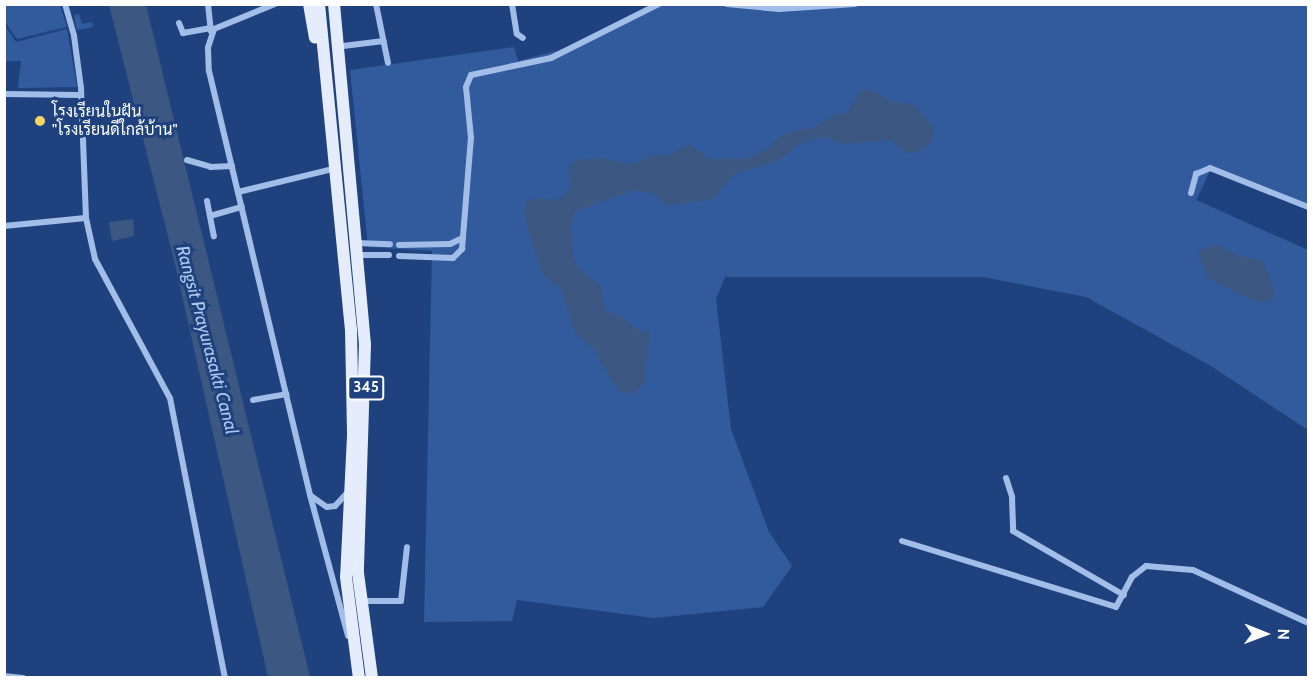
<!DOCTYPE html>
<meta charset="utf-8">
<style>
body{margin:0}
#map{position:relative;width:1313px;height:682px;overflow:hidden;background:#1f427e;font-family:Cabin,Sarabun,sans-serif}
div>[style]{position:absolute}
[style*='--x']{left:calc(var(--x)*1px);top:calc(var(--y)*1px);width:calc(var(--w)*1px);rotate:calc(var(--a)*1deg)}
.green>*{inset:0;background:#315b9d}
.water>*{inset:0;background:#3d5783}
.street>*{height:6px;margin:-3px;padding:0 3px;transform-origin:3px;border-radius:3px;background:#a2bde8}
.primary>*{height:12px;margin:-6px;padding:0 6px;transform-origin:6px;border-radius:6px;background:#e5edfd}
.dots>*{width:16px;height:16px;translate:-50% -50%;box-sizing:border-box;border:3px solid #1f427e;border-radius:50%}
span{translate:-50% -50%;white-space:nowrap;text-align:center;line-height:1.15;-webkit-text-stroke:6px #1f427e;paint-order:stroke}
.shield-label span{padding:2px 4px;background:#1f427e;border:2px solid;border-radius:4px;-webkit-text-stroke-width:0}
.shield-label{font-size:15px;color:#fff;font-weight:700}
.poi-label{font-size:16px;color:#fff}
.left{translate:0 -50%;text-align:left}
.water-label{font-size:18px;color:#aec8ef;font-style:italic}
.frame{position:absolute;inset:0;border:6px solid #fff;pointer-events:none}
.north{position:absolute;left:1235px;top:604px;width:60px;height:60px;-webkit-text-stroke:4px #1f427e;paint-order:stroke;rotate:91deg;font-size:16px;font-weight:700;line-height:24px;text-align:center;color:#fff}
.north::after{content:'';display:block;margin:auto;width:21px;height:27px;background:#fff;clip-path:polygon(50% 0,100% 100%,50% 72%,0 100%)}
</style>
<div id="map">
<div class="green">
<div style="clip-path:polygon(4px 5px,60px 5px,67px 27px,17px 39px,5px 22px)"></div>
<div style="clip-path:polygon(649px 5px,1308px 5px,1308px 206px,1212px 167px,1196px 200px,1308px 250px,1308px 430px,1211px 366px,1086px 297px,983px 277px,725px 277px,716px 299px,731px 429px,769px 532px,792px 566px,763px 607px,654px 618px,517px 600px,512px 621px,424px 622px,432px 251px,368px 247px,350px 70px,514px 47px,518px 61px,563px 49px)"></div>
<div style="clip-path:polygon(79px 14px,82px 24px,92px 22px,93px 27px,77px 30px,74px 15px)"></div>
<div style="clip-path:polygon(5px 26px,16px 42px,67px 29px,77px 87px,18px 88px,21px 61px,5px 61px)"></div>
</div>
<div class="water">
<div style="clip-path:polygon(109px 5px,146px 5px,310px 677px,268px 677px,174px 260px)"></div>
<div style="clip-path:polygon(861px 90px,873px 90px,890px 101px,913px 104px,933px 126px,932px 141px,920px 151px,908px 154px,890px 140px,843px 144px,823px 137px,799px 144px,776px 162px,734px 174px,713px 199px,668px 206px,652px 193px,634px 190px,574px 212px,571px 225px,573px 258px,581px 271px,601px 286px,605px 311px,624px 318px,635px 329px,650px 332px,644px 383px,633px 394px,619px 392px,593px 349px,574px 332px,562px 290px,542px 274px,524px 215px,526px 202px,534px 198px,555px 200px,564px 196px,570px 186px,568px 168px,576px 160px,599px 158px,630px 164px,653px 155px,670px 155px,689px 144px,710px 159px,748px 158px,765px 150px,783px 134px,815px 127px,836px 114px,847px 113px)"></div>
<div style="clip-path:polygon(133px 219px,134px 236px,112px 241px,109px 222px)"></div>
<div style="clip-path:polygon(1216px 244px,1237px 256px,1262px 260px,1275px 291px,1270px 301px,1256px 302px,1209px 279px,1198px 255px,1201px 249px)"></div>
</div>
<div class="street">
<div style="--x:65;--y:4;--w:33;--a:74"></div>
<div style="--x:74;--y:36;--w:52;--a:82.3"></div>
<div style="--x:81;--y:88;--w:130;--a:87.8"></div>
<div style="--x:86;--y:218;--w:42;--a:77.6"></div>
<div style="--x:95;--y:259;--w:158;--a:61.7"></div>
<div style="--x:170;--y:398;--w:285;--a:78.9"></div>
<div style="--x:208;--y:4;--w:27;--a:84"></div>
<div style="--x:275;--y:4;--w:66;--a:157.7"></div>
<div style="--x:214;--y:29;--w:20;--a:108"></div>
<div style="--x:208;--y:48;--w:23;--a:88"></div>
<div style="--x:209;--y:71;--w:436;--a:76.6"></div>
<div style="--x:310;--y:495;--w:146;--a:74.9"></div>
<div style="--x:376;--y:4;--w:60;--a:78.5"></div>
<div style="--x:512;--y:4;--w:30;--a:81"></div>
<div style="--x:517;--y:34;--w:7;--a:34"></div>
<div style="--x:727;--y:4;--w:52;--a:5.5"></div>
<div style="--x:779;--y:9;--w:76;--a:-3.8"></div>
<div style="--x:179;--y:23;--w:11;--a:68"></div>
<div style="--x:183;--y:33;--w:27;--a:-10"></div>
<div style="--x:343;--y:46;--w:41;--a:-7"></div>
<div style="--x:4;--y:94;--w:77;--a:0.7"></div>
<div style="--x:187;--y:160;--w:25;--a:16"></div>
<div style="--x:211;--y:167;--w:21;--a:-3"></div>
<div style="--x:238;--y:192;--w:98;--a:-13.6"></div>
<div style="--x:1191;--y:193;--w:20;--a:-75"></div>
<div style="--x:1196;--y:174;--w:15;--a:-23"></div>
<div style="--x:1210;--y:168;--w:105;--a:21.7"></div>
<div style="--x:207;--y:201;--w:36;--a:79"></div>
<div style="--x:210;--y:216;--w:33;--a:-16"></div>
<div style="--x:4;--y:226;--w:82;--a:-5.6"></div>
<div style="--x:356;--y:243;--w:34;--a:2"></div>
<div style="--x:399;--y:245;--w:51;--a:-1.1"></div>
<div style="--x:450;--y:244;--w:14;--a:-25"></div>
<div style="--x:358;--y:255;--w:31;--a:0"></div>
<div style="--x:399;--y:256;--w:54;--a:2.1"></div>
<div style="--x:453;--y:258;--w:13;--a:-45"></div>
<div style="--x:462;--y:249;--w:111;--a:-85.4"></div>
<div style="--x:471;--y:138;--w:51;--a:-95.6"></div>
<div style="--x:466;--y:87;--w:13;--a:-67"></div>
<div style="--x:471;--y:75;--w:82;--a:-12"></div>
<div style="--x:551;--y:58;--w:121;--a:-26.6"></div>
<div style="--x:253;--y:400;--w:34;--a:-10"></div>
<div style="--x:1006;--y:478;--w:20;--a:72"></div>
<div style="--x:1012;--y:497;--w:34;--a:88"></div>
<div style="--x:1013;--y:531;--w:128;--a:30"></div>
<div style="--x:311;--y:496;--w:19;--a:35"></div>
<div style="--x:327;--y:507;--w:8;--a:-7"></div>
<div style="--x:335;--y:506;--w:18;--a:-47"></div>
<div style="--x:902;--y:541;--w:224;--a:17.1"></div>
<div style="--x:1116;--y:607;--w:34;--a:-62"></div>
<div style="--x:1132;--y:577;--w:18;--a:-38"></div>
<div style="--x:1146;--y:566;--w:47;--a:4.9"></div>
<div style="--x:1193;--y:570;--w:127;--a:24.7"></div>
<div style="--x:360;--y:601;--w:41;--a:0"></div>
<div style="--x:401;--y:601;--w:54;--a:-83.7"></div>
<div style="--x:4;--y:676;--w:19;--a:6"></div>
</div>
<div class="primary">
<div style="--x:309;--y:4;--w:34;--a:80"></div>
<div style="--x:319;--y:4;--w:327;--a:84.4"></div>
<div style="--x:351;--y:329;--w:107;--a:88.9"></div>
<div style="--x:353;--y:436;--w:141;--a:92.8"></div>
<div style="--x:346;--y:577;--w:102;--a:82.7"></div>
<div style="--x:334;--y:4;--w:341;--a:84.8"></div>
<div style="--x:365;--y:344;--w:229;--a:91.8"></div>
<div style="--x:358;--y:573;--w:106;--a:82.4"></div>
</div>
<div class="dots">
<div style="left:40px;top:121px;background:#f6d462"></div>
</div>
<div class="shield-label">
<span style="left:366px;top:388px">345</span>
</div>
<div class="poi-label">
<span class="left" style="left:52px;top:121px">โรงเรียนในฝัน<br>"โรงเรียนดีใกล้บ้าน"</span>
</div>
<div class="water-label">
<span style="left:207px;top:340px;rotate:75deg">Rangsit Prayurasakti Canal</span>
</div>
<div class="frame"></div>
<div class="north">N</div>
</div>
